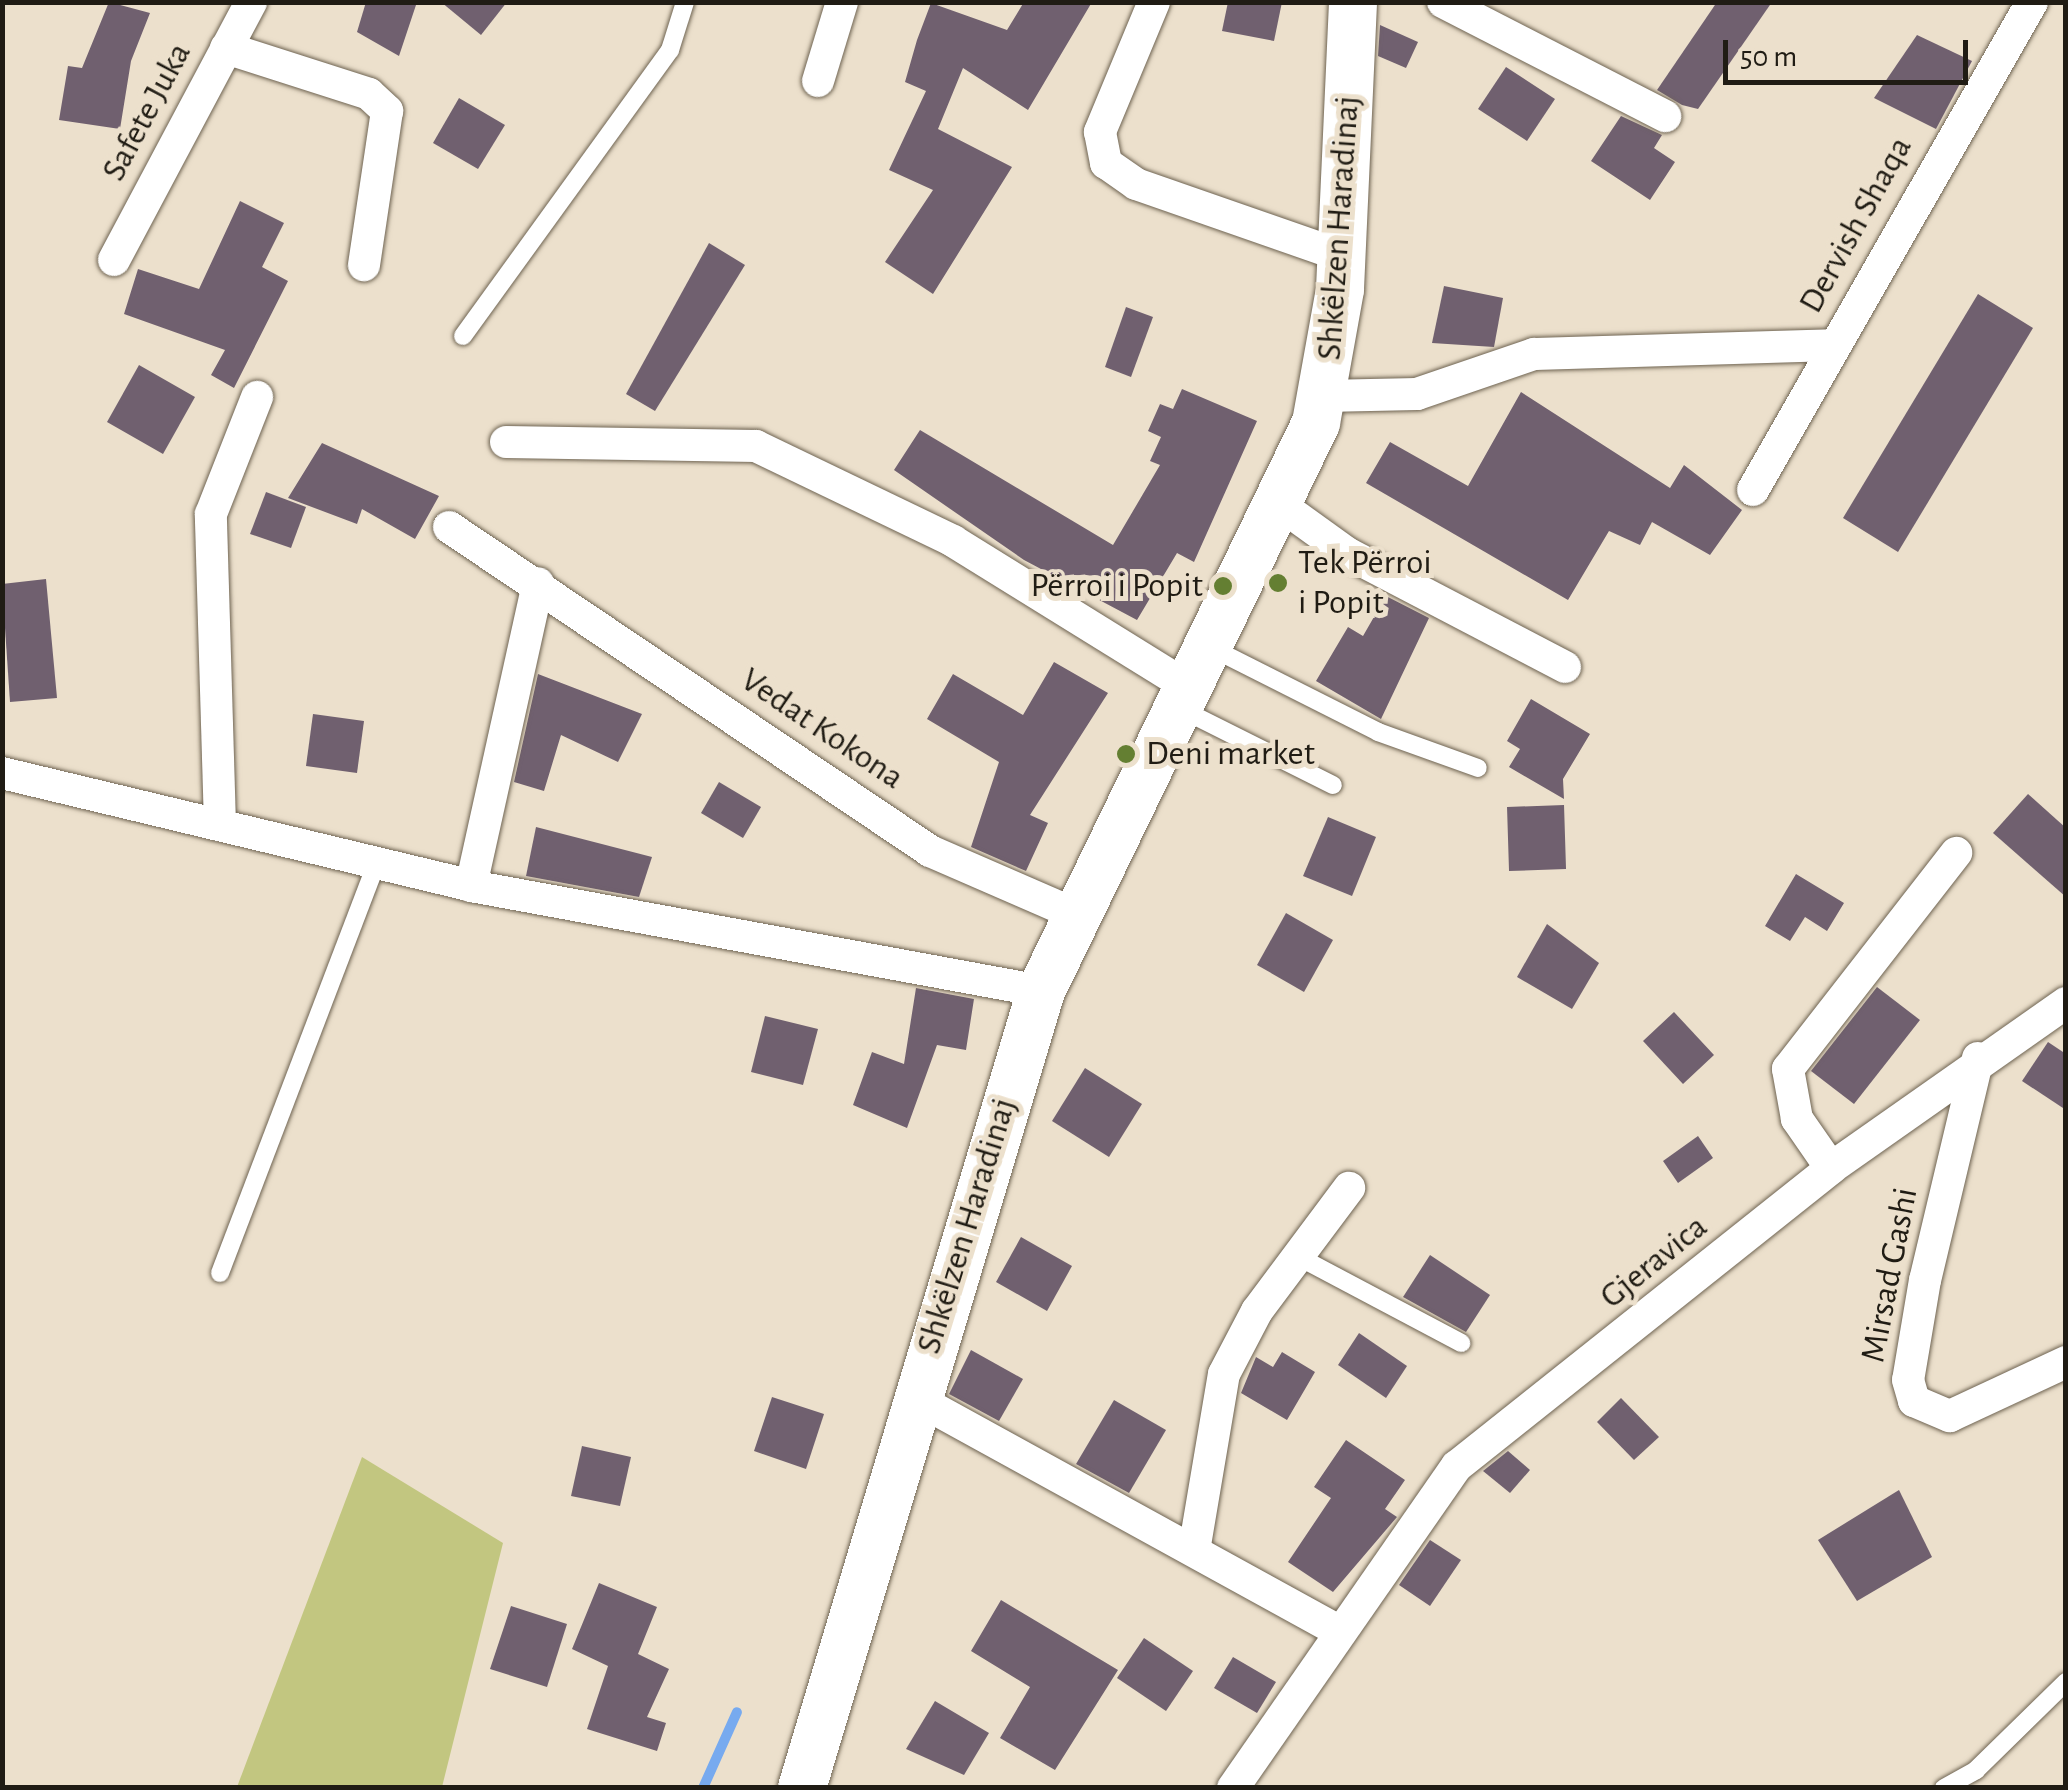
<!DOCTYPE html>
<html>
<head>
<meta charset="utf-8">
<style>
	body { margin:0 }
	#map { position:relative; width:2068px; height:1790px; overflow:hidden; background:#ece0cc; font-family:"Alegreya Sans",sans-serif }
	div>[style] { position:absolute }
	.green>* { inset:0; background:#c2c680 }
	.stream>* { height:10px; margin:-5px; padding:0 5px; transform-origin:5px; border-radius:5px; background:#77aaef }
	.building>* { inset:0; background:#70606f }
	.roads { filter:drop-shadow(0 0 2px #6e6351) drop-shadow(0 0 2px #6e6351) }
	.lane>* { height:18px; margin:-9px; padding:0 9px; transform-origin:9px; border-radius:9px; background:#fff }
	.street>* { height:32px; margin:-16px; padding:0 16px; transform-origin:16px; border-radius:16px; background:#fff }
	.secondary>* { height:48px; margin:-24px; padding:0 24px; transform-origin:24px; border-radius:24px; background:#fff }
	.dots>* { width:28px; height:28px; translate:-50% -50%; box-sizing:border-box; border:5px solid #ece0cc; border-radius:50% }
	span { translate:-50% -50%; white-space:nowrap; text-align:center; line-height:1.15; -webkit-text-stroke:10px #ece0cc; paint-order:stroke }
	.street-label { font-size:35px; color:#201c14 }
	.poi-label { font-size:35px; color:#201c14 }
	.left { translate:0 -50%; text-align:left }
	.right { translate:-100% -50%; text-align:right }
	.frame { position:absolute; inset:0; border:5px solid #201c14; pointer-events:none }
	.scale { position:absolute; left:1723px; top:40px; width:245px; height:45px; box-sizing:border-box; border:5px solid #201c14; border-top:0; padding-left:12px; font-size:30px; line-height:35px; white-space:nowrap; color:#201c14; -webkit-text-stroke:8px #ece0cc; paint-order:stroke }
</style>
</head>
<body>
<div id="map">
	<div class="green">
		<div style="clip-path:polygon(362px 1457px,503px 1543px,442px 1787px,237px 1787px)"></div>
	</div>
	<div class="stream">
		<div style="left:703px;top:1788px;width:83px;rotate:-65.9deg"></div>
	</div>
	<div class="building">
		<div style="clip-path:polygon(109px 2px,150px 13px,131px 61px,120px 129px,59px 120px,68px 66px,82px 68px)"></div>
		<div style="clip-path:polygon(366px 2px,417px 2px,399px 56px,357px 32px)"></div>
		<div style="clip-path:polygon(441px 2px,507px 2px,481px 35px)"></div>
		<div style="clip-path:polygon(1024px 2px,1092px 2px,1028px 110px,963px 68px,938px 129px,1012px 167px,933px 294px,885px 262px,933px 190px,889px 170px,926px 91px,905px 82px,917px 40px,931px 3px,1007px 30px)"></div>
		<div style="clip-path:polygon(1228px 2px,1282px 2px,1274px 41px,1222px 31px)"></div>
		<div style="clip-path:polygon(1717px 2px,1772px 2px,1698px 109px,1682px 105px,1657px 90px)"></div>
		<div style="clip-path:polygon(1380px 25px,1418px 42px,1406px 68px,1378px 56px)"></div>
		<div style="clip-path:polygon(1917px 35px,1972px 61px,1936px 129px,1874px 98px)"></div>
		<div style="clip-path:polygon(1506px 67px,1555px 99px,1527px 141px,1478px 109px)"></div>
		<div style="clip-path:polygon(459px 98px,505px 125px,478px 169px,433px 143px)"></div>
		<div style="clip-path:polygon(1621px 116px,1662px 135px,1654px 148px,1675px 162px,1650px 200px,1591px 161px)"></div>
		<div style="clip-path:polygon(240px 201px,284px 223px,262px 267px,288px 281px,234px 388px,211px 375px,225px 350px,124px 314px,138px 269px,199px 289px)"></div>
		<div style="clip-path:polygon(709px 243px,745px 265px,655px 411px,626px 394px)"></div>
		<div style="clip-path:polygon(1444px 286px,1503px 298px,1494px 347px,1432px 343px)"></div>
		<div style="clip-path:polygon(1978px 294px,2033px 328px,1898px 552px,1843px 518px)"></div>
		<div style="clip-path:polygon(1126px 307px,1153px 317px,1131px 377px,1105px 367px)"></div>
		<div style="clip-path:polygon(139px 365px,195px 397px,163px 454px,107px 422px)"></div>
		<div style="clip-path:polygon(1182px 389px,1257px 421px,1194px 562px,1177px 553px,1137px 620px,1024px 560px,894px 470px,920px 430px,1113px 545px,1160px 465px,1150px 461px,1161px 437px,1148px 431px,1160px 404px,1173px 409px)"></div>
		<div style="clip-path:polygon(1521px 392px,1670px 488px,1684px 465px,1742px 510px,1710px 555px,1652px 522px,1640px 545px,1609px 531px,1568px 600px,1366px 483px,1390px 442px,1468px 486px)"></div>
		<div style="clip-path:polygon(322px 443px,439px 496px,415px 539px,362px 509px,357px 524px,288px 498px)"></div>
		<div style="clip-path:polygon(266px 492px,306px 507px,291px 548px,250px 534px)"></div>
		<div style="clip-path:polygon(46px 579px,57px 698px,10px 702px,2px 584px)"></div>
		<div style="clip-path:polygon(1386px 596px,1429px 618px,1381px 719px,1316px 681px,1348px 627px,1363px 636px)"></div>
		<div style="clip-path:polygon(1054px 662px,1108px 693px,1030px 815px,1048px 823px,1026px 871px,971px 847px,999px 762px,927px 719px,953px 674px,1023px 715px)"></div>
		<div style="clip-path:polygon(538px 674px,642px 714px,618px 762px,561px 735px,544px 791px,514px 782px)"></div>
		<div style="clip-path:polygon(1531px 699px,1590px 734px,1563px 779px,1564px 799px,1509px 767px,1520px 749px,1507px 741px)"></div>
		<div style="clip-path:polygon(313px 714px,364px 721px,357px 773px,306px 766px)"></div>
		<div style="clip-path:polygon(719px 782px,761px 807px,743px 838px,701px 813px)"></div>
		<div style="clip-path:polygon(2028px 794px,2066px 828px,2066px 897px,1993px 833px)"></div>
		<div style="clip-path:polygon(1564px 805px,1566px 869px,1509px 871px,1507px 807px)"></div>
		<div style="clip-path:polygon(1328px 817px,1376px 837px,1352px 896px,1303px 876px)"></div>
		<div style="clip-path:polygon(536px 827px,652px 857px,639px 897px,526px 876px)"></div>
		<div style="clip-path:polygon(1796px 874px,1844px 903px,1827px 931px,1805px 917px,1790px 941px,1765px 926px)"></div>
		<div style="clip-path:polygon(1286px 913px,1333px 940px,1304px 992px,1257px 965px)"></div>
		<div style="clip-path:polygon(1547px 924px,1599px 963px,1572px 1009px,1517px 977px)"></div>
		<div style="clip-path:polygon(1877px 987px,1920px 1020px,1854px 1104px,1811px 1071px)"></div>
		<div style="clip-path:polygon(916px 988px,974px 999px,966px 1050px,937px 1045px,907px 1128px,853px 1105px,872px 1052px,904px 1064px)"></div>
		<div style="clip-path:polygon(1674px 1012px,1714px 1055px,1683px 1084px,1643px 1041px)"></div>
		<div style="clip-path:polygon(765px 1016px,818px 1029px,803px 1085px,751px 1072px)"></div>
		<div style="clip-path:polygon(2048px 1042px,2066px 1054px,2066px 1110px,2022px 1081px)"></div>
		<div style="clip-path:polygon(1085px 1068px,1142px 1104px,1109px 1157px,1052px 1121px)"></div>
		<div style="clip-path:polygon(1698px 1136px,1713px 1158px,1678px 1183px,1663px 1161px)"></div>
		<div style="clip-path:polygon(1021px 1237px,1072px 1266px,1047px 1311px,996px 1282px)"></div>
		<div style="clip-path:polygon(1430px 1255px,1490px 1295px,1466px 1332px,1403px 1297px)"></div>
		<div style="clip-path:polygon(1359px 1333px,1407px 1366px,1386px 1398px,1338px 1365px)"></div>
		<div style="clip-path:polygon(971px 1350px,1023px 1379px,999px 1421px,949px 1394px)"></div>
		<div style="clip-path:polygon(1282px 1352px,1315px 1372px,1287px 1420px,1241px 1393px,1256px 1357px,1273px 1367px)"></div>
		<div style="clip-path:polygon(772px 1397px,824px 1414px,806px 1469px,754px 1451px)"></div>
		<div style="clip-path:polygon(1621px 1398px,1659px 1437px,1634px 1460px,1597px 1422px)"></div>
		<div style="clip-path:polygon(1114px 1400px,1166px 1430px,1129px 1493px,1076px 1464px)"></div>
		<div style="clip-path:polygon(1346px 1440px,1405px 1480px,1385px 1509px,1397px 1517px,1333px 1592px,1288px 1562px,1331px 1498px,1314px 1487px)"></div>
		<div style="clip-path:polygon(582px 1446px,631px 1457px,620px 1506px,571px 1496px)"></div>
		<div style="clip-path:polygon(1508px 1451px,1530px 1470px,1510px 1493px,1483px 1471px)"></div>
		<div style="clip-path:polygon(1899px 1490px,1932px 1557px,1857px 1601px,1818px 1540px)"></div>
		<div style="clip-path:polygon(1430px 1540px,1461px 1560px,1430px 1606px,1399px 1585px)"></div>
		<div style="clip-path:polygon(599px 1583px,657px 1607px,638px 1654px,669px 1669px,647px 1717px,666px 1723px,657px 1751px,587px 1729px,608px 1666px,572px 1649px)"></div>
		<div style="clip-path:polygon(1001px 1600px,1118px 1670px,1055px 1770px,1000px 1738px,1030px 1687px,971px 1651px)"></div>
		<div style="clip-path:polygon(511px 1606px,567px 1624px,547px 1687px,490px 1669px)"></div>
		<div style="clip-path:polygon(1144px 1638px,1193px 1671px,1166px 1711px,1117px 1678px)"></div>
		<div style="clip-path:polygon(1233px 1657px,1276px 1682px,1257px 1713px,1214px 1688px)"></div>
		<div style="clip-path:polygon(935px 1701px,989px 1733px,964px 1775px,906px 1749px)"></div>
	</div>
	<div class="roads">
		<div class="lane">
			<div style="left:463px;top:336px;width:353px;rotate:-54.1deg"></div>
			<div style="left:670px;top:50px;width:50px;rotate:-72.6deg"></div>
			<div style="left:1210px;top:647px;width:188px;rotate:26.8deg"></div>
			<div style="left:1378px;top:732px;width:106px;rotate:19.8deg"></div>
			<div style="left:1179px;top:708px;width:172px;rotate:26.6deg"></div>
			<div style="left:1297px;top:1256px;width:186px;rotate:27.9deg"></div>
			<div style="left:220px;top:1273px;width:437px;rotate:-69.1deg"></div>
			<div style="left:1944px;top:1788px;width:37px;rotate:-29deg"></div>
			<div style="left:1976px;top:1770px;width:126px;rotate:-44.4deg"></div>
		</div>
		<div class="street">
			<div style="left:1154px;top:2px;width:141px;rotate:112.6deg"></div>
			<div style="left:1100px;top:132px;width:32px;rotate:79deg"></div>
			<div style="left:1106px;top:163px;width:37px;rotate:35deg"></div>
			<div style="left:1136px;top:184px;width:216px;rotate:19.2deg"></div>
			<div style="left:1443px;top:2px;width:250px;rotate:27.2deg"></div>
			<div style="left:226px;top:48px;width:150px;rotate:17.8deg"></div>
			<div style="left:369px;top:94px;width:25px;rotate:43deg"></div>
			<div style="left:387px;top:111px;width:156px;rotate:98.5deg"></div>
			<div style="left:818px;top:81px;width:83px;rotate:-73.1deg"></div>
			<div style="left:114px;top:260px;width:292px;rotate:-62deg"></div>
			<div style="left:1324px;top:396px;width:93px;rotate:-1.2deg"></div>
			<div style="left:1417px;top:394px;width:124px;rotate:-18.9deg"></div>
			<div style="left:1534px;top:354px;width:300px;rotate:-1.7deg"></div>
			<div style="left:506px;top:442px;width:250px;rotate:0.9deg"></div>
			<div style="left:756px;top:446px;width:219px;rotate:25.7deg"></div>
			<div style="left:953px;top:541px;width:272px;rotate:31.8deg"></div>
			<div style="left:1753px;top:490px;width:562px;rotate:-60.24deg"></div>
			<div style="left:1279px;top:504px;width:84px;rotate:35.8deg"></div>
			<div style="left:1347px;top:553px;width:246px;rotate:27.6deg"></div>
			<div style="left:449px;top:527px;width:580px;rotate:33.96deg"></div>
			<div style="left:930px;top:851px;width:158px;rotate:23.5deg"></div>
			<div style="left:2px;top:773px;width:482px;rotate:13.5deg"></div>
			<div style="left:471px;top:886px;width:580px;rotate:10.44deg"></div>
			<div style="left:220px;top:825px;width:311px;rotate:-91.7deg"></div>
			<div style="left:211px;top:514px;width:126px;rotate:-68.5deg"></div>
			<div style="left:471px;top:886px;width:310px;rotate:-77.5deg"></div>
			<div style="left:1978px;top:1058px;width:228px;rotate:103.4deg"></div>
			<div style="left:1925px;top:1280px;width:101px;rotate:99.6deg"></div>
			<div style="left:1908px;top:1380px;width:22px;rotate:74deg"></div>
			<div style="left:1914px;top:1401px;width:39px;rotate:23deg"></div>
			<div style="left:1950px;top:1416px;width:128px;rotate:-25deg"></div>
			<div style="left:1831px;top:1168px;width:60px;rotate:-124.8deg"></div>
			<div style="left:1797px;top:1119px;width:51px;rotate:-100.2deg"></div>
			<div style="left:1788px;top:1069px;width:274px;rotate:-52.1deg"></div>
			<div style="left:915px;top:1398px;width:484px;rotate:28.8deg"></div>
			<div style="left:1195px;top:1545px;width:173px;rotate:-80.4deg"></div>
			<div style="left:1224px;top:1374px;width:71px;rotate:-62.4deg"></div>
			<div style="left:1257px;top:1311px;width:154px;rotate:-53.2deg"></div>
			<div style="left:1233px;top:1788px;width:392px;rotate:-55.2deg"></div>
			<div style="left:1457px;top:1466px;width:478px;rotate:-38.5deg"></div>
			<div style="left:1831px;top:1168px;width:287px;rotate:-35.1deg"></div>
		</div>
		<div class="secondary">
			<div style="left:802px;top:1788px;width:832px;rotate:-73.31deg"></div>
			<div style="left:1041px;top:991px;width:631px;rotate:-64.17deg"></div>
			<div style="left:1316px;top:423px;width:136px;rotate:-79.8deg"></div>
			<div style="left:1340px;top:289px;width:287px;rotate:-87.4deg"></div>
		</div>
	</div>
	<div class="dots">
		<div style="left:1278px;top:583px;background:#647f32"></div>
		<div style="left:1223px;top:586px;background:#647f32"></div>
		<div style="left:1126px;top:754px;background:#647f32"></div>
	</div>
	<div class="street-label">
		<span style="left:147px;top:112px;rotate:-62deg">Safete Juka</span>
		<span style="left:1856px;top:225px;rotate:-61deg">Dervish Shaqa</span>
		<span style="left:1339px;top:228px;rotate:-86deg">Shkëlzen Haradinaj</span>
		<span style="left:822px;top:729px;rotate:34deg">Vedat Kokona</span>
		<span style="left:967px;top:1226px;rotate:-73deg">Shkëlzen Haradinaj</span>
		<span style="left:1654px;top:1262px;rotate:-39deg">Gjeravica</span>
		<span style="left:1890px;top:1275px;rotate:-79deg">Mirsad Gashi</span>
	</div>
	<div class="poi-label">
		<span class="left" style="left:1298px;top:583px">Tek Përroi<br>i Popit</span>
		<span class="right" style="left:1203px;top:586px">Përroi i Popit</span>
		<span class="left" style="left:1146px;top:754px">Deni market</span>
	</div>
	<div class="frame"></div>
	<div class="scale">50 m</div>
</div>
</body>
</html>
